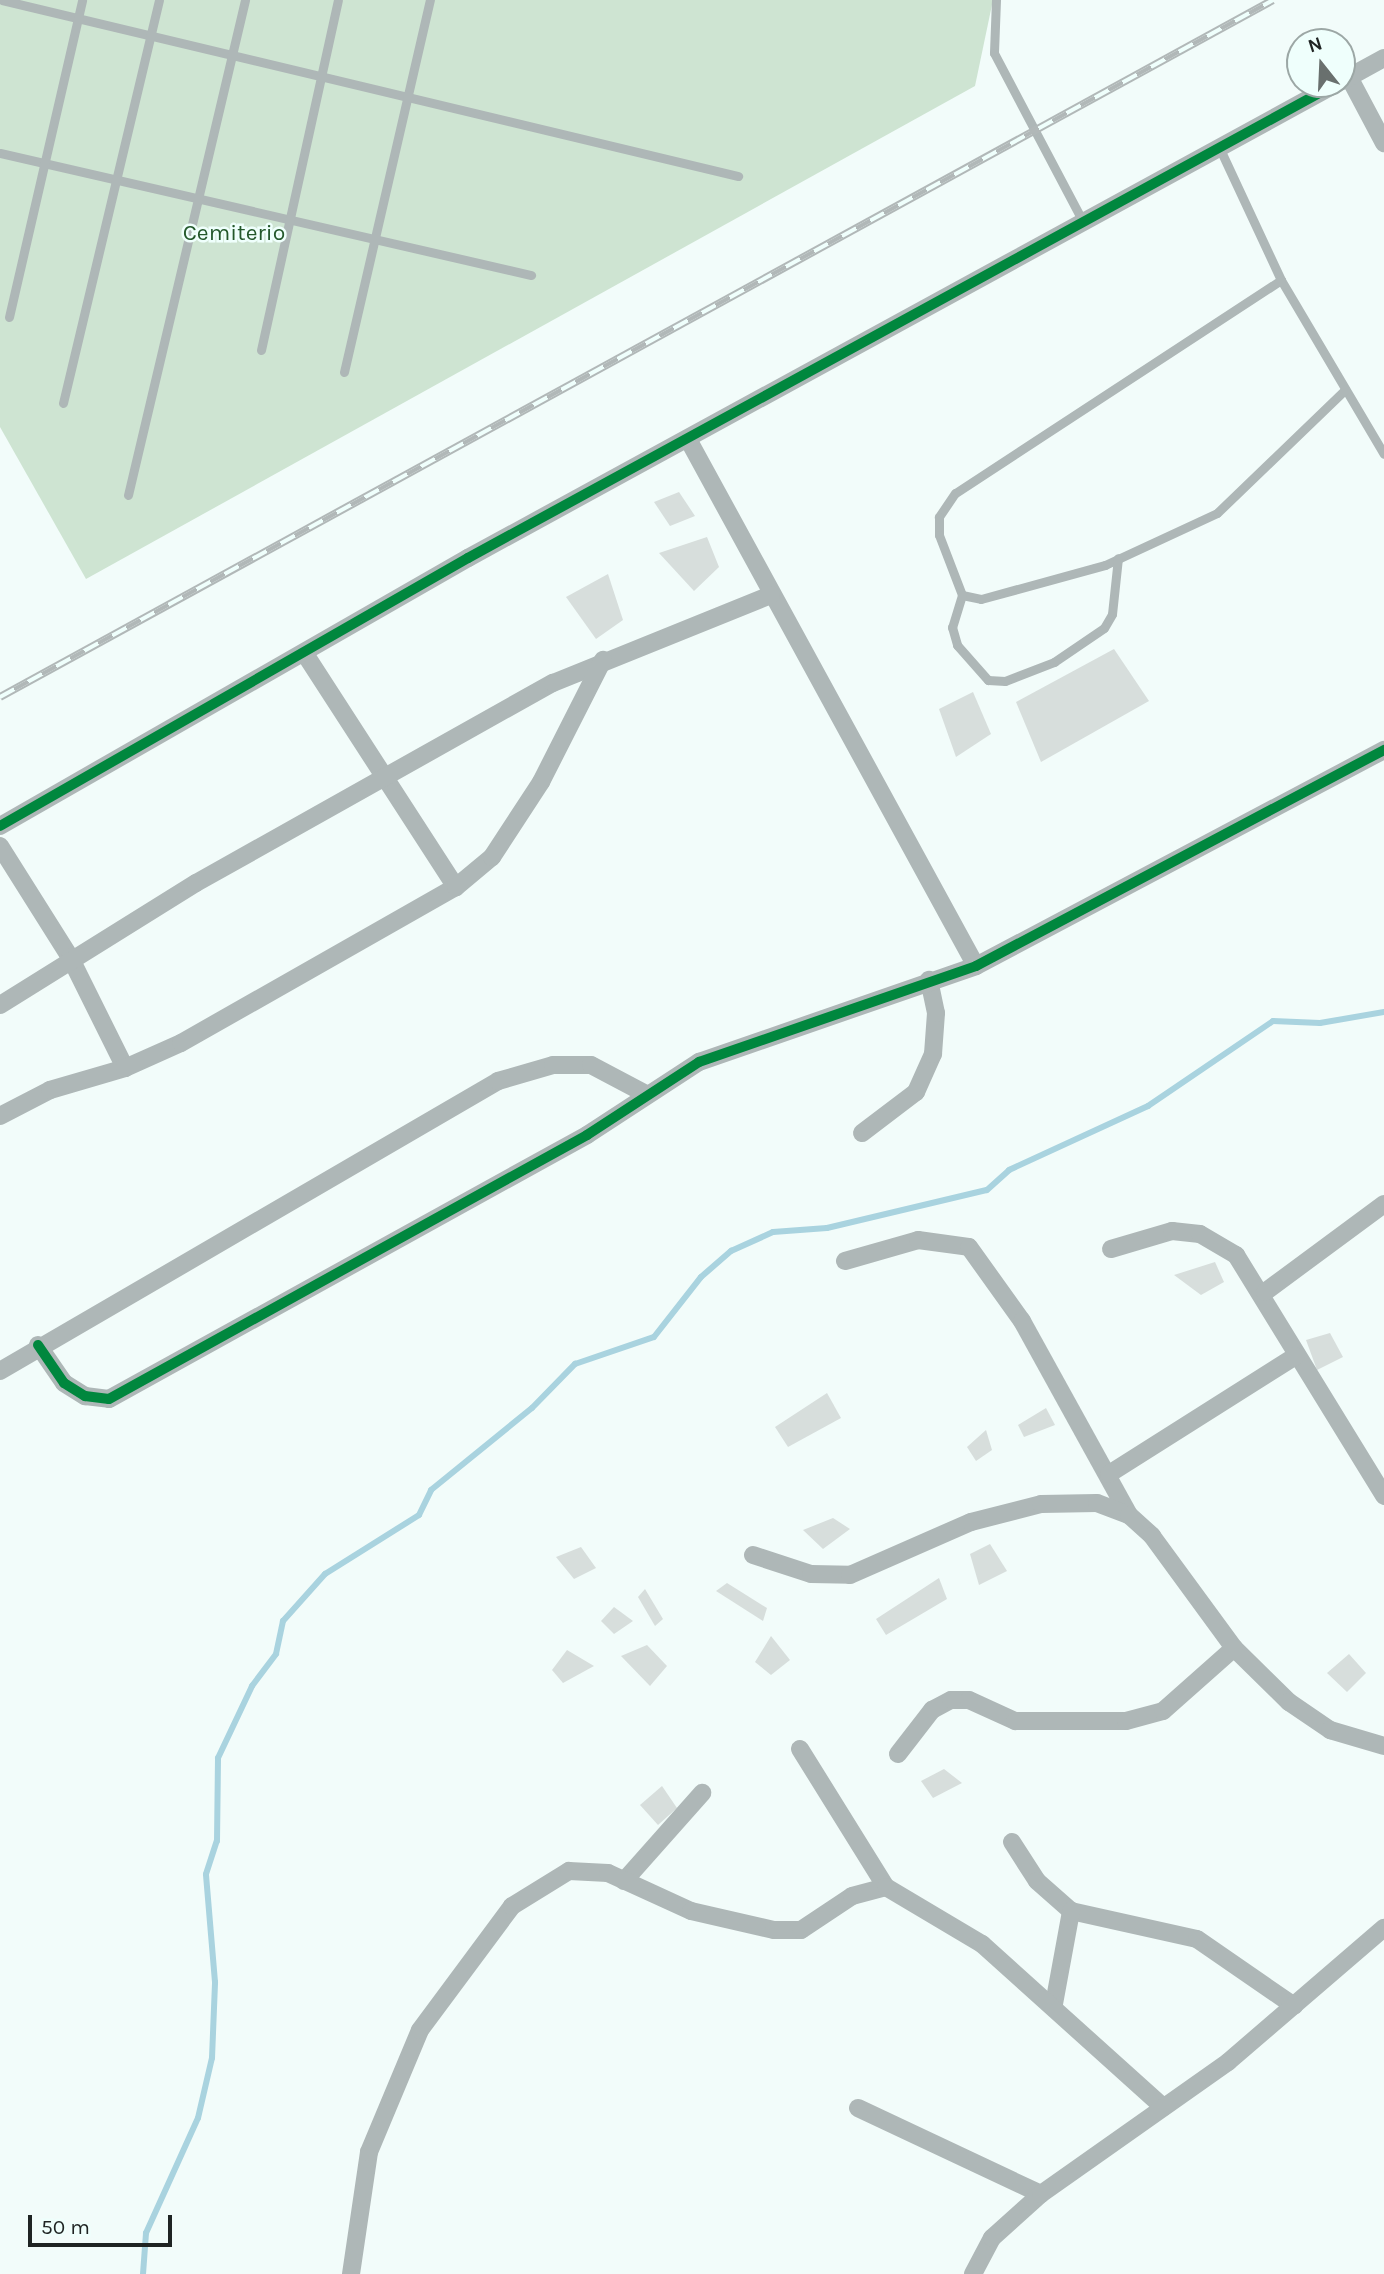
<!DOCTYPE html>
<html>
<head>
<meta charset="utf-8">
<style>
	body { margin:0 }
	#map { position:relative; width:1384px; height:2274px; overflow:hidden; background:#f2fcfa; font-family:Karla,sans-serif }
	div>[style] { position:absolute }
	.green>* { inset:0; background:#cee4d2 }
	.stream>* { height:6px; margin:-3px; padding:0 3px; transform-origin:3px; border-radius:3px; background:#a9d3df }
	.building>* { inset:0; background:#d7dedc }
	.service>* { height:9px; margin:-4.5px; padding:0 4.5px; transform-origin:4.5px; border-radius:4.5px; background:#aeb7b7 }
	.minor>* { height:18px; margin:-9px; padding:0 9px; transform-origin:9px; border-radius:9px; background:#aeb7b7 }
	.rail>* { height:8px; margin-top:-4px; transform-origin:0; background:repeating-linear-gradient(90deg,#effffc 0 16px,#b1b8b8 0 32px); box-sizing:border-box; border-block:2px solid #b1b8b8 }
	.cycleway>* { height:10px; margin:-5px; padding:0 5px; transform-origin:5px; border-radius:5px; background:#00873e }
	span { translate:-50% -50%; white-space:nowrap; text-align:center; line-height:1.15; -webkit-text-stroke:5px #effffc; paint-order:stroke }
	.park-label { font-size:23px; color:#23582b }
	.north { position:absolute; left:1286px; top:28px; width:70px; height:70px; box-sizing:border-box; background:#effffc; border:2px solid #9ca7a5; border-radius:50%; rotate:342deg; font-size:19px; font-weight:700; line-height:28px; text-align:center; color:#1f2423 }
	.north::after { content:''; display:block; margin:auto; width:24px; height:32px; background:#69706e; clip-path:polygon(50% 0,100% 100%,50% 72%,0 100%) }
	.scale { position:absolute; left:28px; top:2215px; width:144px; height:32px; box-sizing:border-box; border:4px solid #1f2423; border-top:0; padding-left:9px; font-size:21px; line-height:24px; white-space:nowrap; color:#1f2423; -webkit-text-stroke:5px #effffc; paint-order:stroke }
</style>
</head>
<body>
<div id="map">
	<div class="green">
		<div style="clip-path:polygon(0 0,993px 0,975px 86px,86px 579px,0 427px)"></div>
	</div>
	<div class="stream">
		<div style="left:143px;top:2274px;width:41px;rotate:-85.8deg"></div>
		<div style="left:146px;top:2233px;width:126px;rotate:-65.7deg"></div>
		<div style="left:198px;top:2118px;width:62px;rotate:-76.9deg"></div>
		<div style="left:212px;top:2058px;width:76px;rotate:-87.7deg"></div>
		<div style="left:215px;top:1982px;width:108px;rotate:-94.8deg"></div>
		<div style="left:206px;top:1874px;width:35px;rotate:-72deg"></div>
		<div style="left:217px;top:1841px;width:83px;rotate:-89.3deg"></div>
		<div style="left:218px;top:1758px;width:80px;rotate:-64.7deg"></div>
		<div style="left:252px;top:1686px;width:40px;rotate:-53deg"></div>
		<div style="left:276px;top:1654px;width:34px;rotate:-78deg"></div>
		<div style="left:283px;top:1621px;width:63px;rotate:-48.2deg"></div>
		<div style="left:325px;top:1574px;width:111px;rotate:-32.1deg"></div>
		<div style="left:419px;top:1515px;width:28px;rotate:-64deg"></div>
		<div style="left:431px;top:1490px;width:130px;rotate:-39.1deg"></div>
		<div style="left:532px;top:1408px;width:62px;rotate:-45.7deg"></div>
		<div style="left:575px;top:1364px;width:83px;rotate:-18.9deg"></div>
		<div style="left:654px;top:1337px;width:76px;rotate:-51.9deg"></div>
		<div style="left:701px;top:1277px;width:40px;rotate:-41deg"></div>
		<div style="left:731px;top:1251px;width:46px;rotate:-24.3deg"></div>
		<div style="left:773px;top:1232px;width:54px;rotate:-4.2deg"></div>
		<div style="left:827px;top:1228px;width:164px;rotate:-13.4deg"></div>
		<div style="left:987px;top:1190px;width:30px;rotate:-42deg"></div>
		<div style="left:1009px;top:1170px;width:153px;rotate:-24.7deg"></div>
		<div style="left:1148px;top:1106px;width:151px;rotate:-34.2deg"></div>
		<div style="left:1273px;top:1021px;width:47px;rotate:2.4deg"></div>
		<div style="left:1320px;top:1023px;width:65px;rotate:-9.8deg"></div>
	</div>
	<div class="building">
		<div style="clip-path:polygon(679px 492px,695px 516px,670px 526px,654px 502px)"></div>
		<div style="clip-path:polygon(707px 537px,719px 567px,694px 591px,659px 553px)"></div>
		<div style="clip-path:polygon(608px 574px,623px 620px,596px 639px,566px 597px)"></div>
		<div style="clip-path:polygon(1114px 649px,1149px 701px,1041px 762px,1016px 702px)"></div>
		<div style="clip-path:polygon(973px 692px,991px 734px,956px 757px,939px 709px)"></div>
		<div style="clip-path:polygon(1215px 1262px,1224px 1282px,1201px 1295px,1174px 1275px)"></div>
		<div style="clip-path:polygon(1330px 1333px,1343px 1357px,1317px 1370px,1306px 1340px)"></div>
		<div style="clip-path:polygon(827px 1393px,841px 1418px,788px 1447px,775px 1427px)"></div>
		<div style="clip-path:polygon(1046px 1408px,1055px 1425px,1024px 1437px,1018px 1425px)"></div>
		<div style="clip-path:polygon(986px 1430px,992px 1450px,976px 1461px,967px 1447px)"></div>
		<div style="clip-path:polygon(833px 1518px,850px 1529px,823px 1549px,803px 1530px)"></div>
		<div style="clip-path:polygon(990px 1544px,1007px 1571px,979px 1585px,970px 1554px)"></div>
		<div style="clip-path:polygon(581px 1547px,596px 1568px,574px 1579px,556px 1557px)"></div>
		<div style="clip-path:polygon(939px 1578px,947px 1599px,886px 1635px,876px 1619px)"></div>
		<div style="clip-path:polygon(727px 1583px,767px 1608px,763px 1621px,716px 1591px)"></div>
		<div style="clip-path:polygon(645px 1589px,663px 1619px,655px 1626px,638px 1597px)"></div>
		<div style="clip-path:polygon(614px 1607px,633px 1621px,614px 1634px,601px 1621px)"></div>
		<div style="clip-path:polygon(771px 1636px,790px 1660px,771px 1675px,755px 1662px)"></div>
		<div style="clip-path:polygon(647px 1645px,667px 1666px,650px 1686px,621px 1656px)"></div>
		<div style="clip-path:polygon(567px 1650px,594px 1666px,563px 1683px,552px 1670px)"></div>
		<div style="clip-path:polygon(1349px 1654px,1366px 1673px,1347px 1692px,1327px 1673px)"></div>
		<div style="clip-path:polygon(944px 1769px,962px 1783px,933px 1798px,921px 1781px)"></div>
		<div style="clip-path:polygon(662px 1786px,677px 1808px,658px 1825px,640px 1805px)"></div>
	</div>
	<div class="service">
		<div style="left:2px;top:0;width:757px;rotate:13.45deg"></div>
		<div style="left:996px;top:0;width:53px;rotate:92.2deg"></div>
		<div style="left:994px;top:53px;width:189px;rotate:62.2deg"></div>
		<div style="left:1219px;top:147px;width:147px;rotate:65deg"></div>
		<div style="left:1281px;top:280px;width:202px;rotate:59.4deg"></div>
		<div style="left:0;top:153px;width:545px;rotate:12.94deg"></div>
		<div style="left:1281px;top:280px;width:389px;rotate:146.8deg"></div>
		<div style="left:955px;top:493px;width:29px;rotate:124deg"></div>
		<div style="left:939px;top:517px;width:18px;rotate:90deg"></div>
		<div style="left:939px;top:535px;width:64px;rotate:69deg"></div>
		<div style="left:962px;top:595px;width:19px;rotate:12deg"></div>
		<div style="left:981px;top:599px;width:129px;rotate:-15.3deg"></div>
		<div style="left:1105px;top:565px;width:123px;rotate:-24.9deg"></div>
		<div style="left:1217px;top:513px;width:178px;rotate:-43.9deg"></div>
		<div style="left:9px;top:317px;width:325px;rotate:-77deg"></div>
		<div style="left:261px;top:350px;width:358px;rotate:-77.6deg"></div>
		<div style="left:344px;top:372px;width:382px;rotate:-77deg"></div>
		<div style="left:63px;top:403px;width:414px;rotate:-76.6deg"></div>
		<div style="left:128px;top:495px;width:509px;rotate:-76.7deg"></div>
		<div style="left:962px;top:595px;width:34px;rotate:107deg"></div>
		<div style="left:952px;top:627px;width:19px;rotate:74deg"></div>
		<div style="left:957px;top:645px;width:47px;rotate:48.5deg"></div>
		<div style="left:988px;top:680px;width:17px;rotate:3deg"></div>
		<div style="left:1005px;top:681px;width:53px;rotate:-21.2deg"></div>
		<div style="left:1054px;top:662px;width:60px;rotate:-34.2deg"></div>
		<div style="left:1104px;top:628px;width:16px;rotate:-60deg"></div>
		<div style="left:1112px;top:614px;width:56px;rotate:-83.9deg"></div>
	</div>
	<div class="minor">
		<div style="left:1349px;top:77px;width:75px;rotate:62.1deg"></div>
		<div style="left:1342px;top:81px;width:48px;rotate:-28.7deg"></div>
		<div style="left:689px;top:441px;width:598px;rotate:61.34deg"></div>
		<div style="left:305px;top:654px;width:278px;rotate:57.1deg"></div>
		<div style="left:0;top:826px;width:539px;rotate:-29.8deg"></div>
		<div style="left:468px;top:558px;width:989px;rotate:-28.64deg"></div>
		<div style="left:0;top:846px;width:131px;rotate:57.8deg"></div>
		<div style="left:70px;top:957px;width:124px;rotate:63.6deg"></div>
		<div style="left:0;top:1005px;width:231px;rotate:-31.9deg"></div>
		<div style="left:196px;top:883px;width:409px;rotate:-29.3deg"></div>
		<div style="left:553px;top:683px;width:235px;rotate:-22deg"></div>
		<div style="left:0;top:1116px;width:56px;rotate:-27.5deg"></div>
		<div style="left:50px;top:1090px;width:78px;rotate:-16.3deg"></div>
		<div style="left:125px;top:1068px;width:61px;rotate:-24.1deg"></div>
		<div style="left:181px;top:1043px;width:316px;rotate:-29.6deg"></div>
		<div style="left:456px;top:887px;width:47px;rotate:-39.8deg"></div>
		<div style="left:492px;top:857px;width:90px;rotate:-56.8deg"></div>
		<div style="left:541px;top:782px;width:137px;rotate:-63.1deg"></div>
		<div style="left:862px;top:1133px;width:68px;rotate:-37.2deg"></div>
		<div style="left:916px;top:1092px;width:42px;rotate:-65.9deg"></div>
		<div style="left:933px;top:1054px;width:41px;rotate:-85.8deg"></div>
		<div style="left:936px;top:1013px;width:34px;rotate:-102deg"></div>
		<div style="left:1111px;top:1249px;width:64px;rotate:-16.4deg"></div>
		<div style="left:1172px;top:1231px;width:28px;rotate:6deg"></div>
		<div style="left:1200px;top:1234px;width:42px;rotate:30.3deg"></div>
		<div style="left:1236px;top:1255px;width:283px;rotate:58.4deg"></div>
		<div style="left:845px;top:1261px;width:76px;rotate:-16deg"></div>
		<div style="left:918px;top:1240px;width:51px;rotate:7.8deg"></div>
		<div style="left:969px;top:1247px;width:91px;rotate:54.4deg"></div>
		<div style="left:1022px;top:1321px;width:222px;rotate:61.1deg"></div>
		<div style="left:1265px;top:1292px;width:148px;rotate:-36.5deg"></div>
		<div style="left:38px;top:1345px;width:46px;rotate:55.6deg"></div>
		<div style="left:64px;top:1383px;width:25px;rotate:32deg"></div>
		<div style="left:85px;top:1396px;width:24px;rotate:7deg"></div>
		<div style="left:109px;top:1399px;width:546px;rotate:-28.91deg"></div>
		<div style="left:587px;top:1135px;width:134px;rotate:-33.1deg"></div>
		<div style="left:699px;top:1062px;width:293px;rotate:-19.1deg"></div>
		<div style="left:976px;top:966px;width:462px;rotate:-27.9deg"></div>
		<div style="left:0;top:1371px;width:576px;rotate:-30.21deg"></div>
		<div style="left:498px;top:1081px;width:57px;rotate:-16.2deg"></div>
		<div style="left:553px;top:1065px;width:38px"></div>
		<div style="left:591px;top:1065px;width:62px;rotate:27.8deg"></div>
		<div style="left:1109px;top:1474px;width:221px;rotate:-32.3deg"></div>
		<div style="left:753px;top:1555px;width:61px;rotate:18.1deg"></div>
		<div style="left:811px;top:1574px;width:39px;rotate:1deg"></div>
		<div style="left:850px;top:1575px;width:132px;rotate:-23.7deg"></div>
		<div style="left:971px;top:1522px;width:72px;rotate:-14.4deg"></div>
		<div style="left:1041px;top:1504px;width:56px;rotate:-1deg"></div>
		<div style="left:1097px;top:1503px;width:34px;rotate:21deg"></div>
		<div style="left:1129px;top:1515px;width:31px;rotate:42deg"></div>
		<div style="left:1152px;top:1536px;width:139px;rotate:53.8deg"></div>
		<div style="left:1234px;top:1648px;width:77px;rotate:44.5deg"></div>
		<div style="left:1289px;top:1702px;width:50px;rotate:34.3deg"></div>
		<div style="left:1330px;top:1730px;width:56px;rotate:16.5deg"></div>
		<div style="left:800px;top:1749px;width:163px;rotate:58.1deg"></div>
		<div style="left:898px;top:1754px;width:56px;rotate:-52.3deg"></div>
		<div style="left:932px;top:1710px;width:21px;rotate:-28deg"></div>
		<div style="left:951px;top:1700px;width:18px"></div>
		<div style="left:969px;top:1700px;width:51px;rotate:24.5deg"></div>
		<div style="left:1015px;top:1721px;width:111px"></div>
		<div style="left:1126px;top:1721px;width:38px;rotate:-15deg"></div>
		<div style="left:1163px;top:1711px;width:95px;rotate:-41.6deg"></div>
		<div style="left:1012px;top:1842px;width:46px;rotate:57.3deg"></div>
		<div style="left:1037px;top:1881px;width:45px;rotate:41.4deg"></div>
		<div style="left:1071px;top:1911px;width:129px;rotate:12.5deg"></div>
		<div style="left:1197px;top:1939px;width:118px;rotate:34.6deg"></div>
		<div style="left:624px;top:1881px;width:118px;rotate:-48.4deg"></div>
		<div style="left:1054px;top:2004px;width:95px;rotate:-79.6deg"></div>
		<div style="left:858px;top:2108px;width:202px;rotate:25.2deg"></div>
		<div style="left:351px;top:2274px;width:123px;rotate:-81.6deg"></div>
		<div style="left:369px;top:2152px;width:132px;rotate:-67.3deg"></div>
		<div style="left:420px;top:2030px;width:154px;rotate:-53.4deg"></div>
		<div style="left:512px;top:1906px;width:67px;rotate:-31.6deg"></div>
		<div style="left:569px;top:1871px;width:39px;rotate:3deg"></div>
		<div style="left:608px;top:1873px;width:91px;rotate:24.6deg"></div>
		<div style="left:691px;top:1911px;width:85px;rotate:12.9deg"></div>
		<div style="left:774px;top:1930px;width:27px"></div>
		<div style="left:801px;top:1930px;width:61px;rotate:-33.7deg"></div>
		<div style="left:852px;top:1896px;width:35px;rotate:-15deg"></div>
		<div style="left:886px;top:1887px;width:112px;rotate:30.7deg"></div>
		<div style="left:982px;top:1944px;width:244px;rotate:42deg"></div>
		<div style="left:973px;top:2274px;width:41px;rotate:-62.2deg"></div>
		<div style="left:992px;top:2238px;width:66px;rotate:-41.9deg"></div>
		<div style="left:1041px;top:2194px;width:229px;rotate:-35.2deg"></div>
		<div style="left:1228px;top:2062px;width:206px;rotate:-40.7deg"></div>
	</div>
	<div class="rail">
		<div style="left:0;top:697px;width:1451px;rotate:-28.7deg"></div>
	</div>
	<div class="cycleway">
		<div style="left:0;top:826px;width:539px;rotate:-29.8deg"></div>
		<div style="left:468px;top:558px;width:989px;rotate:-28.64deg"></div>
		<div style="left:38px;top:1345px;width:46px;rotate:55.6deg"></div>
		<div style="left:64px;top:1383px;width:25px;rotate:32deg"></div>
		<div style="left:85px;top:1396px;width:24px;rotate:7deg"></div>
		<div style="left:109px;top:1399px;width:546px;rotate:-28.91deg"></div>
		<div style="left:587px;top:1135px;width:134px;rotate:-33.1deg"></div>
		<div style="left:699px;top:1062px;width:293px;rotate:-19.1deg"></div>
		<div style="left:976px;top:966px;width:462px;rotate:-27.9deg"></div>
	</div>
	<div class="park-label">
		<span style="left:234px;top:233px">Cemiterio</span>
	</div>
	<div class="north">N</div>
	<div class="scale">50 m</div>
</div>
</body>
</html>
